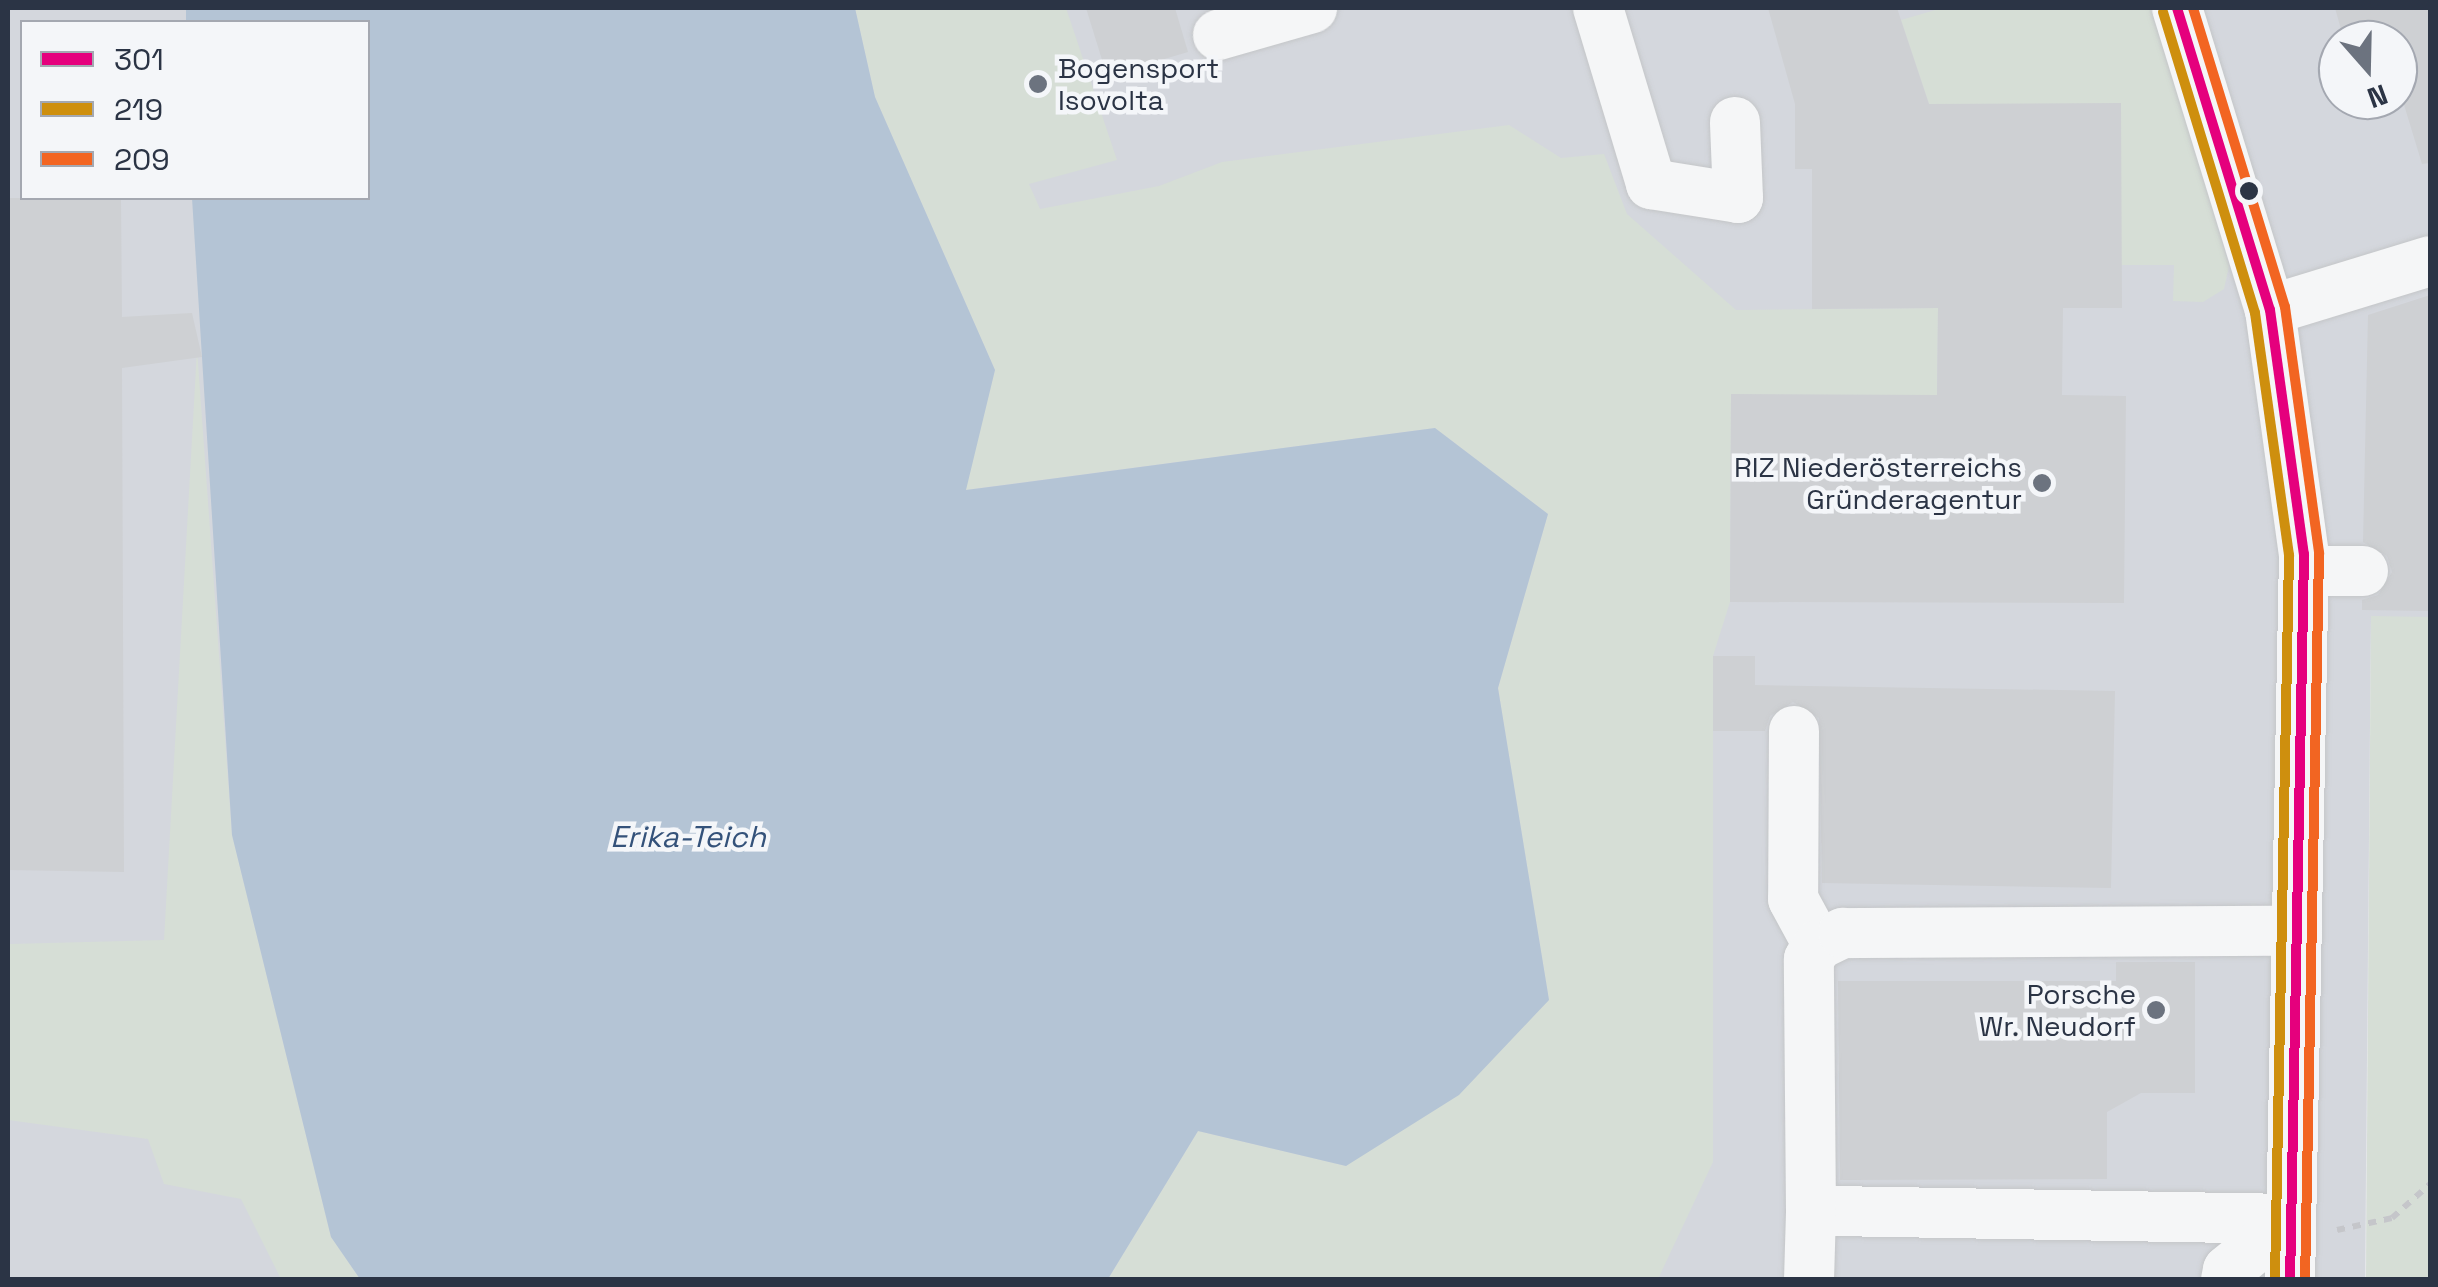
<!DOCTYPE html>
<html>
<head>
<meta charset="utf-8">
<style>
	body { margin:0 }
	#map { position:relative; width:2438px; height:1287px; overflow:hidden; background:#e6e8ea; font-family:"Space Grotesk",sans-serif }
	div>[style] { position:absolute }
	.built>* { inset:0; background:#d4d7dd }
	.green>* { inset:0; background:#d6ded6 }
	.water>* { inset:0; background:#b4c4d5 }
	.building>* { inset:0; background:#ced0d3 }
	.path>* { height:6px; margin-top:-3px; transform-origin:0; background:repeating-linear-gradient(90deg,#c5c6ca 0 8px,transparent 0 16px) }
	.roads { filter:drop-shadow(0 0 2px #c4c6c8) drop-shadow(0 0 2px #c4c6c8) }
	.minor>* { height:50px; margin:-25px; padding:0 25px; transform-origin:25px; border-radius:25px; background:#f5f6f7 }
	.bus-1>* { height:10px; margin:-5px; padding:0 5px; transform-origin:5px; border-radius:5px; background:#e5007d }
	.bus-2>* { height:10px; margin:-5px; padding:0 5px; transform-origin:5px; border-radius:5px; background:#ce8f0e }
	.bus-3>* { height:10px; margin:-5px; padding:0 5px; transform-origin:5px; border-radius:5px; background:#f26522 }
	.dots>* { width:28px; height:28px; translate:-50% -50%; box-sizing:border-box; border:5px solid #f4f6f9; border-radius:50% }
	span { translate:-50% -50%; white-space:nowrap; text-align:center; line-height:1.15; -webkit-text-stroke:9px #f4f6f9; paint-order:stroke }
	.poi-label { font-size:28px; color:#2b3445 }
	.left { translate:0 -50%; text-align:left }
	.right { translate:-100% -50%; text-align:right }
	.water-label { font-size:30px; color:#34527a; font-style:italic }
	.frame { position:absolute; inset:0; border:10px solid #2b3445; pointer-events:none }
	.legend { position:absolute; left:20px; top:20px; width:350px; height:180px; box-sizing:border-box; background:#f4f6f9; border:2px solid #a4a8b1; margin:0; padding:12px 18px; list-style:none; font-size:30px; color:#2b3445 }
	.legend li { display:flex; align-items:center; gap:20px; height:50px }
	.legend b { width:50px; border:2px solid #a4a8b1 }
	.north { position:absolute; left:2318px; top:20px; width:100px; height:100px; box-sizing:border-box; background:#f4f6f9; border:2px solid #a4a8b1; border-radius:50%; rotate:160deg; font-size:28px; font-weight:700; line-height:40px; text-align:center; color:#2b3445 }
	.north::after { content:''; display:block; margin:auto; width:35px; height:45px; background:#6c737f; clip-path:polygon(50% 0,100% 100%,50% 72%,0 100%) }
</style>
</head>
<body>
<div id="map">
	<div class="built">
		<div style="clip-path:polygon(evenodd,8px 8px,2430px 8px,2430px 617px,2371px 617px,2365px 1279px,8px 1279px,8px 8px,22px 22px,368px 22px,368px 198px,22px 198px,22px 22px,8px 8px,2338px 40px,2398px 40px,2398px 100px,2338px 100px,2338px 40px)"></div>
	</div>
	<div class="green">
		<div style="clip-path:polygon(855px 8px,1066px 8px,1117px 160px,1029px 184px,1040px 209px,1159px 186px,1222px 162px,1509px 125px,1561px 158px,1604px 154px,1627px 214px,1736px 310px,1938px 308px,1937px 395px,1731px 395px,1730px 602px,1713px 656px,1713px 1162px,1658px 1279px,1108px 1279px,1198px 1131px,1346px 1166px,1549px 1000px,1498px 688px,1548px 514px,1435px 428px,965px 490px,995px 370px,875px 97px)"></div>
		<div style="clip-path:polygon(1942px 8px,2155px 8px,2229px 266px,2224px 289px,2203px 302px,2173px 301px,2174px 265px,2121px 265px,1929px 104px,1901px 20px)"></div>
		<div style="clip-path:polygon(197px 349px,232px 835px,331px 1237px,360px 1279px,281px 1279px,241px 1199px,164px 1184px,148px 1139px,8px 1120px,10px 944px,164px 940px)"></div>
		<div style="clip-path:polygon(2371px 616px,2430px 617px,2430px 1279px,2366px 1279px)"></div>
	</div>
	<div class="water">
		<div style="clip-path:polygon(186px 8px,855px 8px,875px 97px,995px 370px,966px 490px,1435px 428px,1548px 514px,1498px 688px,1549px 1000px,1459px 1095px,1346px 1166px,1198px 1131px,1108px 1279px,360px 1279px,331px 1237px,232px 835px,192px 198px,368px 198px,368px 22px,186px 22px)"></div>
	</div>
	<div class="building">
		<div style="clip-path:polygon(1086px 8px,1175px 8px,1188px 52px,1107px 76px)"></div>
		<div style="clip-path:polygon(1768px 8px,1897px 8px,1929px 104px,2121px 103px,2122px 308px,2063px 308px,2062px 395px,2126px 396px,2124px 603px,1730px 602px,1731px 394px,1937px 395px,1938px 308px,1812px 309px,1812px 169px,1795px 169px,1795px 104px)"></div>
		<div style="clip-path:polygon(2335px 8px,2430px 8px,2430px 163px,2422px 164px,2398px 85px,2398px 40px,2344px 40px)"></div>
		<div style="clip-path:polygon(8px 198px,121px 198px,122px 317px,192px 313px,202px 357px,122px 368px,124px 872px,8px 870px)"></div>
		<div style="clip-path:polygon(2430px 295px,2430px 611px,2362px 610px,2362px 600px,2378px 595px,2392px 572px,2387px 556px,2363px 542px,2368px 315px)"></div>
		<div style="clip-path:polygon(1713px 656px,1755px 656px,1755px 685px,2115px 691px,2111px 888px,1822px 883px,1819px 718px,1793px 702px,1770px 716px,1765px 731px,1713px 731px)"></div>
		<div style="clip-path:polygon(2116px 962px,2195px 962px,2195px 1093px,2141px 1093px,2107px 1112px,2107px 1179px,1840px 1180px,1838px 981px,2116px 981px)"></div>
	</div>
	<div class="path">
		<div style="left:2337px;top:1230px;width:56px;rotate:-12.3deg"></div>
		<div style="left:2392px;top:1218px;width:51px;rotate:-41.8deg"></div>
	</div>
	<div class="roads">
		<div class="minor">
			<div style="left:1598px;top:8px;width:184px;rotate:73.2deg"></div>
			<div style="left:1651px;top:184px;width:88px;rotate:9.1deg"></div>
			<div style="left:1738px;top:198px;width:76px;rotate:-92.3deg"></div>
			<div style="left:2177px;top:8px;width:316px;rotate:72.9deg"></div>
			<div style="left:2270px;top:310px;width:246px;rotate:82.1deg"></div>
			<div style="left:2304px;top:554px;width:726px;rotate:91.1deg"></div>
			<div style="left:1218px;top:35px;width:98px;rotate:-16deg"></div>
			<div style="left:2270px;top:310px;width:167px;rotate:-17deg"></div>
			<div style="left:2304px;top:571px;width:59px"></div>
			<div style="left:1794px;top:731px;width:168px;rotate:90.3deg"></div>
			<div style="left:1793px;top:899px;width:52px;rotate:61.5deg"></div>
			<div style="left:2291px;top:1219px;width:480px;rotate:-179deg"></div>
			<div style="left:1811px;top:1211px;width:252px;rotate:-90.5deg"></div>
			<div style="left:1809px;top:959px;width:17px;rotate:-57deg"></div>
			<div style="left:1818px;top:945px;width:28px;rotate:-26deg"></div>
			<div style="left:1843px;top:933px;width:454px;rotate:-0.3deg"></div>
			<div style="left:1809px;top:1280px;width:69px;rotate:-88.3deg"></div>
			<div style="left:2226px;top:1280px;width:10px;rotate:-79deg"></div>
			<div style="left:2228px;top:1270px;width:81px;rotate:-39deg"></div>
		</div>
	</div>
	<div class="bus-1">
		<div style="left:2177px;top:8px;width:316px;rotate:72.9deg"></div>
		<div style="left:2270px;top:310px;width:246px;rotate:82.1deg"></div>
		<div style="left:2304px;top:554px;width:726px;rotate:91.1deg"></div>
	</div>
	<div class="bus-2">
		<div style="left:2163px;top:12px;width:315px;rotate:73deg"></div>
		<div style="left:2255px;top:313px;width:244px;rotate:82deg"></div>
		<div style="left:2289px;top:555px;width:725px;rotate:91.11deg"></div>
	</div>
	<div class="bus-3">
		<div style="left:2193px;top:8px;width:313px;rotate:72.9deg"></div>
		<div style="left:2285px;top:307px;width:248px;rotate:82.1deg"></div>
		<div style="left:2319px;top:553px;width:727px;rotate:91.1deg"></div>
	</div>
	<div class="dots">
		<div style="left:1038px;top:84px;background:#6c737f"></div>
		<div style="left:2249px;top:191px;background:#2b3445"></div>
		<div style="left:2042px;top:483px;background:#6c737f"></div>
		<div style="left:2156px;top:1010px;background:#6c737f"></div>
	</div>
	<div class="poi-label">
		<span class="left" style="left:1058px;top:84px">Bogensport<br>Isovolta</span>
		<span class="right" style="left:2022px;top:483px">RIZ Niederösterreichs<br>Gründeragentur</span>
		<span class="right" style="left:2136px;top:1010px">Porsche<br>Wr. Neudorf</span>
	</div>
	<div class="water-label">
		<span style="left:688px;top:837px">Erika-Teich</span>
	</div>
	<div class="frame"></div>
	<ul class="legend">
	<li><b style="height:12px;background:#e5007d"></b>301</li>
	<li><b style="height:12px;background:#ce8f0e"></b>219</li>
	<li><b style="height:12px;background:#f26522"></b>209</li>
	</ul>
	<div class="north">N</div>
</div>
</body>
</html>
